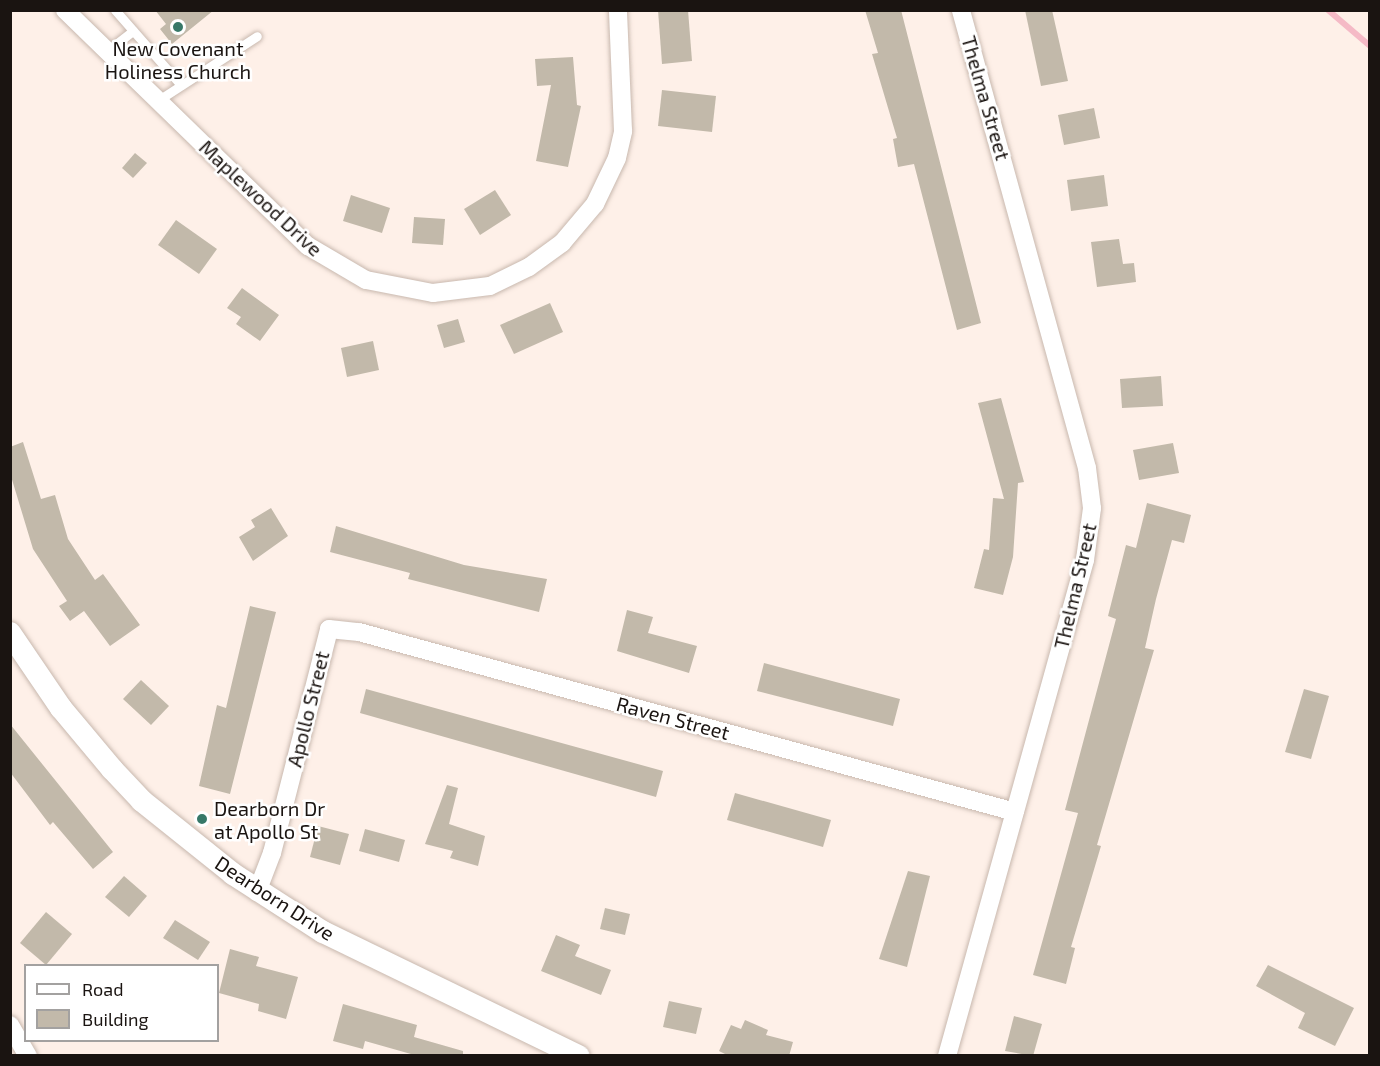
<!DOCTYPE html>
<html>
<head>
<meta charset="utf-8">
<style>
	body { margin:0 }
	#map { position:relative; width:1380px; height:1066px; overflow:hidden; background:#fef0e8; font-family:"Exo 2",sans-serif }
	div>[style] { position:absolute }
	.stream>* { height:6px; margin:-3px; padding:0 3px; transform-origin:3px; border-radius:3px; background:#f5bac6 }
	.building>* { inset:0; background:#c2b9aa }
	.roads { filter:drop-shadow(0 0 2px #c8b8ae) drop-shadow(0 0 2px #c8b8ae) }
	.service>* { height:9px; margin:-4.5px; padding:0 4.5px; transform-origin:4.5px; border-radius:4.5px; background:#fff }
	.minor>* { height:18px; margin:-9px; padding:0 9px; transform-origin:9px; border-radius:9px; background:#fff }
	.tertiary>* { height:22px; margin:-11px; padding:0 11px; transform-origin:11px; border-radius:11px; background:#fff }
	.dots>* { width:16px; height:16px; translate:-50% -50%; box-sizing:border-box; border:3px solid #fff; border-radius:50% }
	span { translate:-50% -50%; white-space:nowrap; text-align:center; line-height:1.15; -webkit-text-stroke:5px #fff; paint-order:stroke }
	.poi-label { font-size:20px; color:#1a1411 }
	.left { translate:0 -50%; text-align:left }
	.street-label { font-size:20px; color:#1a1411 }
	.frame { position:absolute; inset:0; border:12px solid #1a1411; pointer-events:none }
	.legend { position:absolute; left:24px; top:964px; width:195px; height:78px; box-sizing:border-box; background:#fff; border:2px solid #a3a1a0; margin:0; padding:8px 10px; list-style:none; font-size:18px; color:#1a1411 }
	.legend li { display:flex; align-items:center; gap:12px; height:30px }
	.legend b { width:30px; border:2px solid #a3a1a0 }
</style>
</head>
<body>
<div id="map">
	<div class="stream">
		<div style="left:1328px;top:10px;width:55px;rotate:40.6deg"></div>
	</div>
	<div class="building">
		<div style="clip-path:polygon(155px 10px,214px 10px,172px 44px,160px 29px,166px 24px)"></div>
		<div style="clip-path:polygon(658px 10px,688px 10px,692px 61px,662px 64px)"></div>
		<div style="clip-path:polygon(865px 10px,901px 10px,981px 323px,957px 330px,914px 164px,898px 167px,893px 139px,897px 138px,872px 54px,878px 53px)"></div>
		<div style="clip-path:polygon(1025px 10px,1052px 10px,1068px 81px,1041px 86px)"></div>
		<div style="clip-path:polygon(573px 57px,577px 105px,581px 106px,568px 167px,536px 161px,551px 85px,537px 86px,535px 59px)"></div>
		<div style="clip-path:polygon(662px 90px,716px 96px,712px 132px,658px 126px)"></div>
		<div style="clip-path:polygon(1094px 108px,1100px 138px,1064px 145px,1058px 115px)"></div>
		<div style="clip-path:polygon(135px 153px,147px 163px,133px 178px,122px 168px)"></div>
		<div style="clip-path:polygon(1104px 175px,1108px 206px,1071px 211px,1067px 180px)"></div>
		<div style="clip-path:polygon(495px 190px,511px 215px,480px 235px,464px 209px)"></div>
		<div style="clip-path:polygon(351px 195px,390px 208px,382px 233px,343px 221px)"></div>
		<div style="clip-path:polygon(414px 217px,445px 219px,443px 245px,412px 243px)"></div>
		<div style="clip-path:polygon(176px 220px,217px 249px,199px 274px,158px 245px)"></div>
		<div style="clip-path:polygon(1119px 239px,1123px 264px,1134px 263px,1136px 282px,1097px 287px,1091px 242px)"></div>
		<div style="clip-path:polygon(242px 288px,279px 315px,260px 341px,236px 324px,241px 317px,227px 308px)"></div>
		<div style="clip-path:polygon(550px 303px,563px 332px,514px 354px,500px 325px)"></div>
		<div style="clip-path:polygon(458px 319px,465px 342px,444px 348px,437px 325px)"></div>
		<div style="clip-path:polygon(373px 341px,379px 370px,347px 377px,341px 348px)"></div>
		<div style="clip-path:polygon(1161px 376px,1163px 406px,1122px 408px,1120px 379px)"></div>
		<div style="clip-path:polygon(1001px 398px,1024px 482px,1018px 483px,1013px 557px,1003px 595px,974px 588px,984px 549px,989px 550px,993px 498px,1004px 499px,978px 403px)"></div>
		<div style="clip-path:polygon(23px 442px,41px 499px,55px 495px,68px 539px,95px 580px,103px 574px,140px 625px,110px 646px,84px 611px,70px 621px,59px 606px,67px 601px,33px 549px,10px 473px,10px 447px)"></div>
		<div style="clip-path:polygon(1173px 443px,1179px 473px,1139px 480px,1133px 450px)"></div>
		<div style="clip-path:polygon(1147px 503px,1191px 515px,1184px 543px,1172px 540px,1156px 599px,1145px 648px,1154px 650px,1097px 845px,1101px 846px,1071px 947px,1075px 948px,1066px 984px,1033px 975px,1078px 813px,1065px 810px,1116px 619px,1108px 616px,1126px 545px,1136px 548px)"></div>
		<div style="clip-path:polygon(271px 508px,288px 536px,253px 561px,239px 537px,255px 527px,251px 520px)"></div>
		<div style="clip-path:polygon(336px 526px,464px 565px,547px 579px,539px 612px,408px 579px,410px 573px,330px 552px)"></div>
		<div style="clip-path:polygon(250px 606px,276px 612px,230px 794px,199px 786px,217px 705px,226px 708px)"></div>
		<div style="clip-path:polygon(627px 610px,653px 617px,648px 633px,697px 646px,689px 673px,617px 651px)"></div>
		<div style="clip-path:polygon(764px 663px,900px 699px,893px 726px,757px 691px)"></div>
		<div style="clip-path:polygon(141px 680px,169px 706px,151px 725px,123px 699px)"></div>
		<div style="clip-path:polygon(366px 689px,663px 771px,656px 797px,360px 713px)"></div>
		<div style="clip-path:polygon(1304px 689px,1329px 696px,1311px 759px,1285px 752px)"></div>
		<div style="clip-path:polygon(10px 724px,113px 852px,93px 869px,53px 822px,50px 825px,10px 772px)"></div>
		<div style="clip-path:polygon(447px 785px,458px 788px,449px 824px,485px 836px,478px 866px,450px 858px,453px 851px,425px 844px)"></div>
		<div style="clip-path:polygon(735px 793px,831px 820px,823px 847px,727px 820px)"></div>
		<div style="clip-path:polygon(318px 826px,349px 834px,340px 865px,310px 857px)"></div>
		<div style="clip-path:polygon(365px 829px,405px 840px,399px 862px,359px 851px)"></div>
		<div style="clip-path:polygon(908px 871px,930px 876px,907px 967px,879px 959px)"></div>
		<div style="clip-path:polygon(124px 876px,147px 896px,129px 917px,105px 897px)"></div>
		<div style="clip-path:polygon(605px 908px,630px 914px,625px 935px,600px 929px)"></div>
		<div style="clip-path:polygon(46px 912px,72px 934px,46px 965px,20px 943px)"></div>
		<div style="clip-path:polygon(175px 920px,210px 942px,198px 960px,163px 938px)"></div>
		<div style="clip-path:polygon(556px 935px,580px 945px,575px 956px,611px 970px,601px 995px,541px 971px)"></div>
		<div style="clip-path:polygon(230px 949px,259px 957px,256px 966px,298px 977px,286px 1019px,258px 1011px,259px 1004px,219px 993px)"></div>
		<div style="clip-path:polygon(1268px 965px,1354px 1008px,1335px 1046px,1298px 1028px,1305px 1013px,1256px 986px)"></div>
		<div style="clip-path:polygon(669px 1001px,702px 1008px,696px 1034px,663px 1027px)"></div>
		<div style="clip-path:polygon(343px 1004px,417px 1025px,414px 1037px,463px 1051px,463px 1056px,418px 1056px,365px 1041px,363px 1049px,333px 1041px)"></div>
		<div style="clip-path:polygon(1014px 1016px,1042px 1024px,1033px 1056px,1005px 1051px)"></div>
		<div style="clip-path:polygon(745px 1020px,768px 1030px,766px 1035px,793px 1042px,789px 1056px,729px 1056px,719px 1051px,731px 1025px,741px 1029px)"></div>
	</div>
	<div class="roads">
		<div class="service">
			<div style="left:115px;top:10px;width:100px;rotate:48.7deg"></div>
			<div style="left:107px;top:51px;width:33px;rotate:-38deg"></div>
			<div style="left:157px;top:101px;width:119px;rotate:-33deg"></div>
		</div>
		<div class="minor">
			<div style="left:65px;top:10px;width:339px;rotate:44.2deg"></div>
			<div style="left:308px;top:246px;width:67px;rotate:30.4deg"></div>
			<div style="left:366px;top:280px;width:68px;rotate:11deg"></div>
			<div style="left:433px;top:293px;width:57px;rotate:-7deg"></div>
			<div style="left:490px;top:286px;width:43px;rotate:-26deg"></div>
			<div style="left:529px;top:267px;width:41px;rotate:-36deg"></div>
			<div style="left:562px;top:243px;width:51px;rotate:-49.8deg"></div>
			<div style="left:595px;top:204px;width:51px;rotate:-64.4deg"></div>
			<div style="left:617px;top:158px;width:28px;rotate:-77deg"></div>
			<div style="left:623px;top:131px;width:121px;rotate:-92.4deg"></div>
			<div style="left:257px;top:892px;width:42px;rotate:-69deg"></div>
			<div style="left:272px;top:853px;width:231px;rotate:-75.7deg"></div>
			<div style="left:329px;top:629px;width:30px;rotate:6deg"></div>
			<div style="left:359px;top:632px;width:680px;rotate:15.34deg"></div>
			<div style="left:10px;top:1025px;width:36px;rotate:60deg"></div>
			<div style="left:947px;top:1056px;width:515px;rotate:-74.45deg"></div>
			<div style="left:1085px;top:560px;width:52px;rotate:-82.3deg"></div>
			<div style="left:1092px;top:508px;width:40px;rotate:-97.1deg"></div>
			<div style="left:1087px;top:468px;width:475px;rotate:-105.4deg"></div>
		</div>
		<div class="tertiary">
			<div style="left:10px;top:633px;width:91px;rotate:55.8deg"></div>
			<div style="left:61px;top:708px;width:80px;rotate:50.1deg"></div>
			<div style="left:112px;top:769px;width:44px;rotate:46.8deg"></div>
			<div style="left:142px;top:801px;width:117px;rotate:38.7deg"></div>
			<div style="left:233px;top:874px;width:107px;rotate:32.8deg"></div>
			<div style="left:323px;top:932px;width:284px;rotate:25.9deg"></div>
		</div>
	</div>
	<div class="dots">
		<div style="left:178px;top:27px;background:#377868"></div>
		<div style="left:202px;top:819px;background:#377868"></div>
	</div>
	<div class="poi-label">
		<span style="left:178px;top:60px">New Covenant<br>Holiness Church</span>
		<span class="left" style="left:214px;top:820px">Dearborn Dr<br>at Apollo St</span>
	</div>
	<div class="street-label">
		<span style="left:986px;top:98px;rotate:74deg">Thelma Street</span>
		<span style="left:261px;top:198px;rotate:43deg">Maplewood Drive</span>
		<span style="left:1075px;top:586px;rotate:-77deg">Thelma Street</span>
		<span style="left:308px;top:709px;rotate:-76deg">Apollo Street</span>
		<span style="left:673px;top:718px;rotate:15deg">Raven Street</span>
		<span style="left:275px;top:898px;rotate:33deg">Dearborn Drive</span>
	</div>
	<div class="frame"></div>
	<ul class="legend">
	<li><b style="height:8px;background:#fff"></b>Road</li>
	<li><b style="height:16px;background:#c2b9aa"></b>Building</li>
	</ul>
</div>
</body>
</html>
